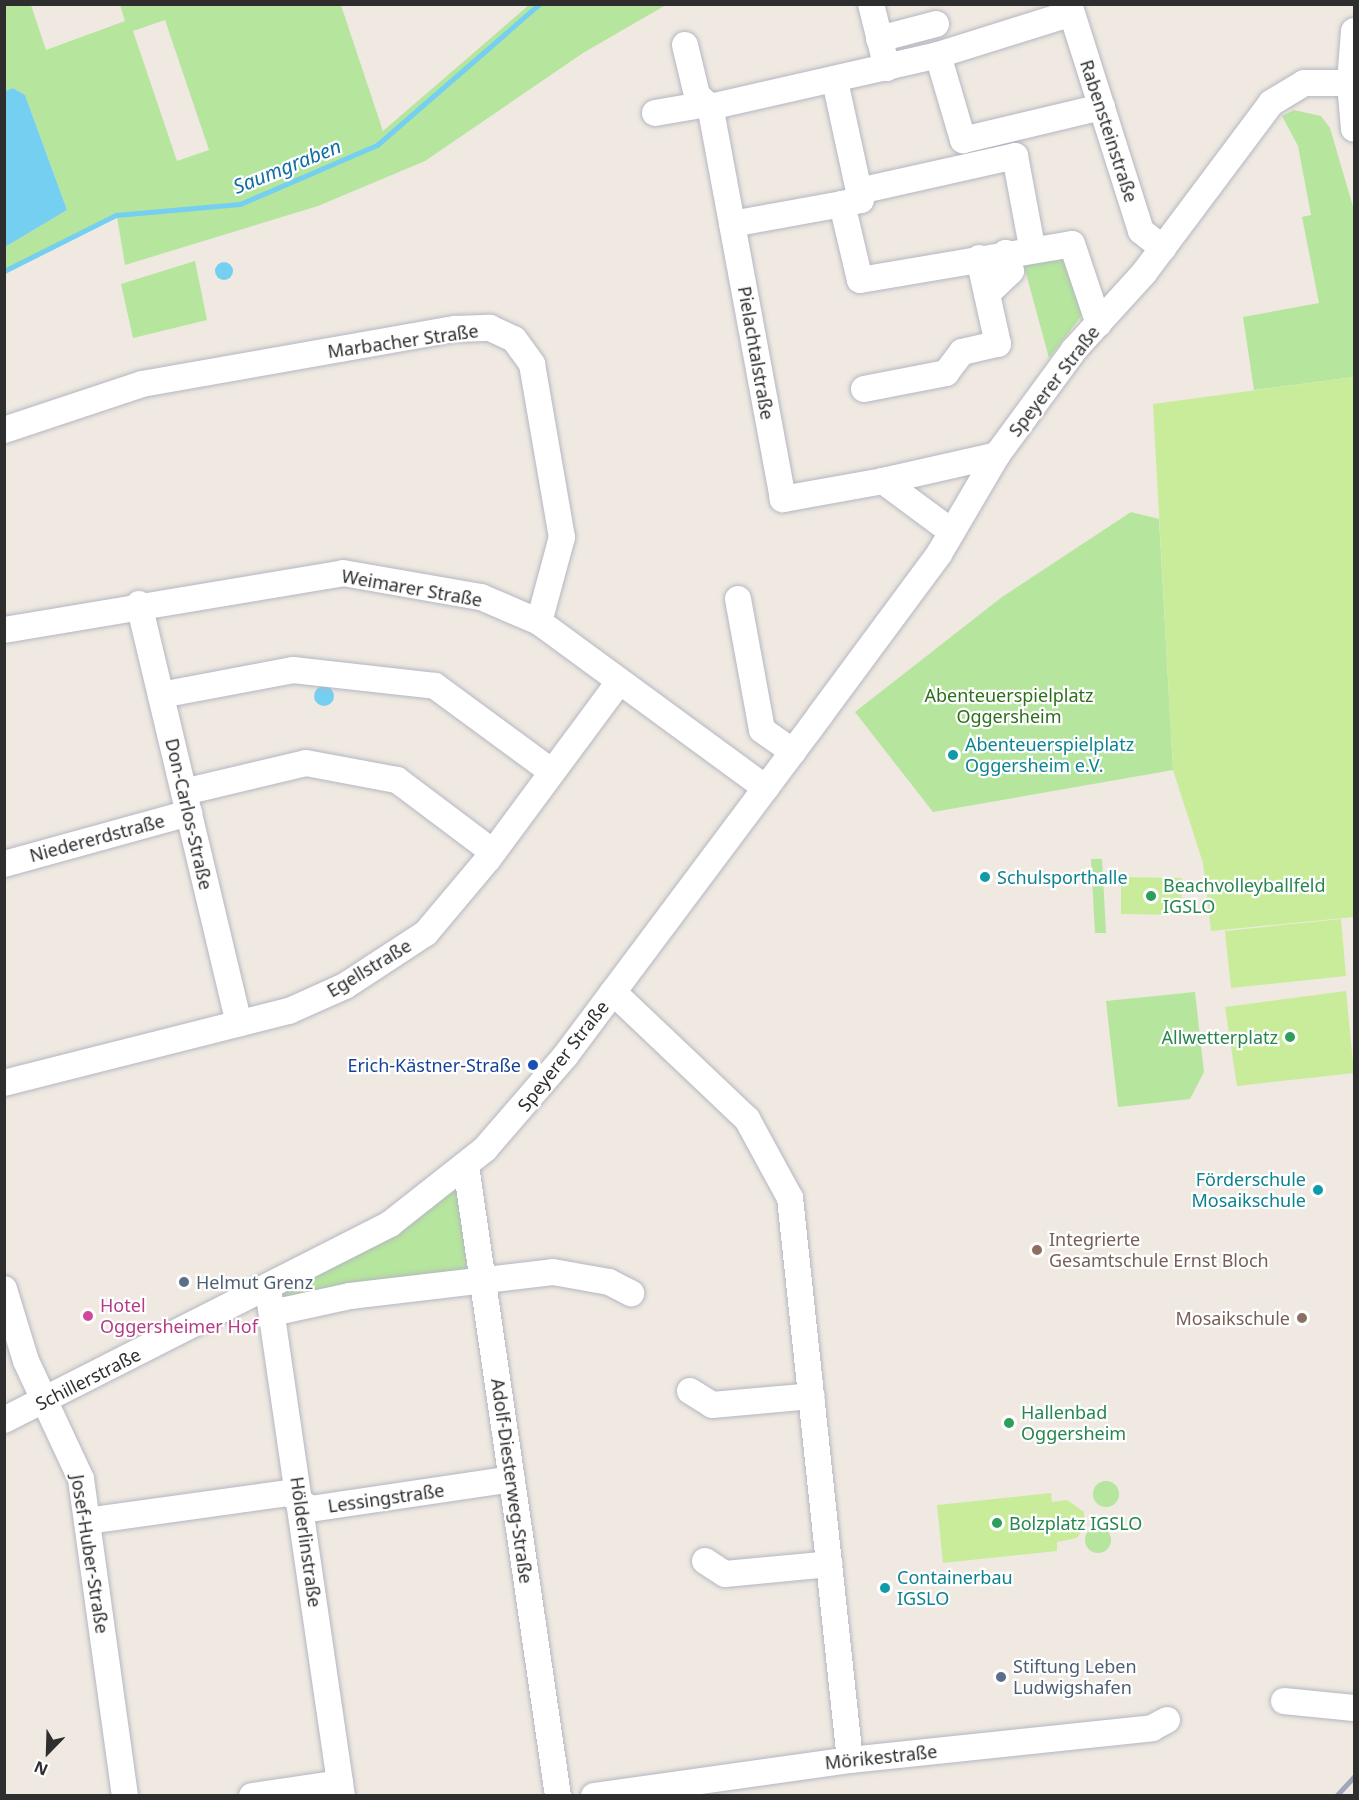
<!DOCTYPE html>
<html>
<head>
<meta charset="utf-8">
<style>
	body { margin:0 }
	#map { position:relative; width:1359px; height:1800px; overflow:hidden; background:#efe9e1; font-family:"Noto Sans",sans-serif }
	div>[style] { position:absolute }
	.green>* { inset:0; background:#b6e59e }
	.round { border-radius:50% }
	.pitch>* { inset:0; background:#c9ec9a }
	.water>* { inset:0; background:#75cff0 }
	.stream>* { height:5px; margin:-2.5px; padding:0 2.5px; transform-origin:2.5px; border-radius:2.5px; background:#75cff0 }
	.roads { filter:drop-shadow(0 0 2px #b4b7c1) drop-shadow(0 0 2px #b4b7c1) }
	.minor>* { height:26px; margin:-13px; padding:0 13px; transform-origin:13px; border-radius:13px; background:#fff }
	.rail>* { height:4.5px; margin:-2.25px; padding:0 2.25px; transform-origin:2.25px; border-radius:2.25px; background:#a3a6b8 }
	.dots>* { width:16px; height:16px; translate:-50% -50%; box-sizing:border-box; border:3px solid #fff; border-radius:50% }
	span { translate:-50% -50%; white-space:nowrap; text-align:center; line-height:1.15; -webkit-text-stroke:4.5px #fff; paint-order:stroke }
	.street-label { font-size:18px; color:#2e2e2e }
	.park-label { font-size:18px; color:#2c6e1b }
	.culture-label { font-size:18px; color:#0d838f }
	.left { translate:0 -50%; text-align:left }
	.right { translate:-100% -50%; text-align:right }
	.leisure-label { font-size:18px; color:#27864d }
	.transit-label { font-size:18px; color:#164399 }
	.education-label { font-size:18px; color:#785e54 }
	.service-label { font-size:18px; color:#4e5e75 }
	.hotel-label { font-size:18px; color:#b23c85 }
	.water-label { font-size:20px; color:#0d6fa3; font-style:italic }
	.frame { position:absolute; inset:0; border:6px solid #2e2e2e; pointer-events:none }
	.north { position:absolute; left:18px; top:1722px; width:60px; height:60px; -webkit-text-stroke:4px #fff; paint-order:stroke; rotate:203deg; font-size:16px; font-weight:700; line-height:24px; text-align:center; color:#2e2e2e }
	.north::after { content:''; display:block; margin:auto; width:21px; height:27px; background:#2e2e2e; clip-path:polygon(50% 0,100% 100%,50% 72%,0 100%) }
</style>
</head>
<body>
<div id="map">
	<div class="green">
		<div style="clip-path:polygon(evenodd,5px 5px,31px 5px,46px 50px,125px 21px,120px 5px,341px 5px,383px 131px,529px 5px,666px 5px,583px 53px,425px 161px,318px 206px,125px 265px,117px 217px,5px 274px,5px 247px,67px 210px,25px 95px,13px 88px,5px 91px,5px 5px,165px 20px,209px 150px,177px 161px,133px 31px,165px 20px)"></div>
		<div style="clip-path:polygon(1294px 110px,1321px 116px,1330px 128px,1354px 210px,1354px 377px,1254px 390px,1243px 317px,1319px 303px,1302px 217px,1311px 215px,1298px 146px,1282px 116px)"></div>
		<div style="clip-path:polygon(1068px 254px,1086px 310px,1049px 358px,1024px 266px)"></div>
		<div style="clip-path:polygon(195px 261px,207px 320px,133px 338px,121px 284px)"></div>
		<div style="clip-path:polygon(1131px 512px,1159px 519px,1173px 770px,933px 812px,855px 712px,1002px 597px)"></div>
		<div style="clip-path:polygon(1091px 859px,1102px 859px,1106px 933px,1095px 933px)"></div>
		<div style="clip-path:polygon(1195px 992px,1204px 1072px,1190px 1099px,1118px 1107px,1106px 1001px)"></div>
		<div style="clip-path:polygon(462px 1175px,477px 1274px,276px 1306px,274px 1292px)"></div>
		<div class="round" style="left:1093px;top:1481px;width:26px;height:26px"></div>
		<div class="round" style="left:1085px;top:1527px;width:26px;height:26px"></div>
	</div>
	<div class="pitch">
		<div style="clip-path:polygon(1354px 377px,1354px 917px,1211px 931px,1203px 863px,1173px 770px,1153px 404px)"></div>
		<div style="clip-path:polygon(1121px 877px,1182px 878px,1181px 915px,1121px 914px)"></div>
		<div style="clip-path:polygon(1341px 919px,1346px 976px,1231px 988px,1225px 931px)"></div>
		<div style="clip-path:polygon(1346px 991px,1354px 1073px,1237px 1086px,1225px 1007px)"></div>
		<div style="clip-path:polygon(1051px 1493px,1052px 1502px,1067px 1500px,1084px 1512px,1085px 1526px,1077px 1538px,1057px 1542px,1057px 1551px,943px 1563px,937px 1505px)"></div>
	</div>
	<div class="water">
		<div style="clip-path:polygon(13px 88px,25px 95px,67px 210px,5px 247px,5px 91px)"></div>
		<div class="round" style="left:215px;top:262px;width:18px;height:18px"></div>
		<div class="round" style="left:314px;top:686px;width:20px;height:20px"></div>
	</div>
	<div class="stream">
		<div style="left:4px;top:271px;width:125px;rotate:-26.6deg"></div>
		<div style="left:116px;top:215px;width:124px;rotate:-5.1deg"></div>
		<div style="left:240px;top:204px;width:149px;rotate:-23.3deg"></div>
		<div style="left:377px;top:145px;width:215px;rotate:-41deg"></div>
	</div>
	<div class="roads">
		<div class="minor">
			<div style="left:871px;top:4px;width:66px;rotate:76deg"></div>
			<div style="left:1069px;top:4px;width:238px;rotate:72.4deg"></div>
			<div style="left:1141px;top:231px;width:28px;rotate:38deg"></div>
			<div style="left:1354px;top:31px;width:52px;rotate:94.4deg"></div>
			<div style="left:1350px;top:83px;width:46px;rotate:85deg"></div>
			<div style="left:879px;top:39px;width:59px;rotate:-14.7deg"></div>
			<div style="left:685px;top:45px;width:51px;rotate:76.5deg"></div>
			<div style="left:697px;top:95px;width:18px;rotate:43deg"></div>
			<div style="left:938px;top:55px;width:89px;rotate:73.6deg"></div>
			<div style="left:963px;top:140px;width:143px;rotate:-13.4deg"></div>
			<div style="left:835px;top:81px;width:113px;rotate:77.7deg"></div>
			<div style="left:655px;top:113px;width:53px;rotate:-9.8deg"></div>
			<div style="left:842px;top:204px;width:19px;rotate:-12deg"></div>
			<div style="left:861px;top:200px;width:9px;rotate:-103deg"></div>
			<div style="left:859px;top:191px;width:160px;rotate:-12.6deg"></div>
			<div style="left:1015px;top:156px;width:93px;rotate:79.4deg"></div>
			<div style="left:732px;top:224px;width:112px;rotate:-10.3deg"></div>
			<div style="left:842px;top:204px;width:78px;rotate:76.7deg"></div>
			<div style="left:860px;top:280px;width:215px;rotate:-9.6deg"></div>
			<div style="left:1072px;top:244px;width:84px;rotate:71.4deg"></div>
			<div style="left:987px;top:294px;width:33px;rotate:-44deg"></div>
			<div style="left:1011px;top:271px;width:19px;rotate:-106deg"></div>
			<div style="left:864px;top:389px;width:84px;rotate:-11deg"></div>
			<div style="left:946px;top:373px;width:26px;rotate:-53deg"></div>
			<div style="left:962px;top:352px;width:37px;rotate:-13deg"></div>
			<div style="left:998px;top:344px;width:88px;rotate:-102.5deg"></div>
			<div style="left:4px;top:430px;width:145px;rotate:-18.4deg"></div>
			<div style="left:142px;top:384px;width:318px;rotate:-10deg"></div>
			<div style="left:455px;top:329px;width:35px;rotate:-2deg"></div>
			<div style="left:490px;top:328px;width:26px;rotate:25deg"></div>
			<div style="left:514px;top:339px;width:31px;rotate:54deg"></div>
			<div style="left:532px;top:364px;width:176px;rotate:80.2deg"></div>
			<div style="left:562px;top:537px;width:88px;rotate:105.1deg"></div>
			<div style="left:883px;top:481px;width:117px;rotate:-12.8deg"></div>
			<div style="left:952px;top:532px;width:86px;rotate:-143.5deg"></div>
			<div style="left:883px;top:481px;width:102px;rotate:169.8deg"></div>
			<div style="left:783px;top:499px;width:399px;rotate:-100.5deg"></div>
			<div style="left:710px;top:107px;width:234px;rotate:-12.8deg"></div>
			<div style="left:938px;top:55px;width:140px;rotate:-17.4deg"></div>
			<div style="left:738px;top:599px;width:133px;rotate:79.6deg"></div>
			<div style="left:762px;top:730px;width:38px;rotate:35deg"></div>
			<div style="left:139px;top:604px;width:431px;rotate:76.6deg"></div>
			<div style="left:4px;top:630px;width:344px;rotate:-9.5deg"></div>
			<div style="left:343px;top:573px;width:140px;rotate:9.9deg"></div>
			<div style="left:481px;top:597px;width:63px;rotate:23.3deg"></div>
			<div style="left:539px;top:622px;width:281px;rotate:36.2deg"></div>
			<div style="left:161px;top:695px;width:134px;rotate:-10.7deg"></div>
			<div style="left:293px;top:670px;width:143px;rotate:6.4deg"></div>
			<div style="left:435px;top:686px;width:145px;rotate:36.3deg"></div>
			<div style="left:184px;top:792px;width:125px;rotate:-13.4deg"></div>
			<div style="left:306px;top:763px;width:93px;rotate:10.6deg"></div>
			<div style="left:397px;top:780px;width:120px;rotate:36.9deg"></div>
			<div style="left:4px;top:864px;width:192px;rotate:-15.4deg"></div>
			<div style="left:613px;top:992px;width:185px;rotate:43.5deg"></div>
			<div style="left:747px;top:1119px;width:90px;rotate:61.4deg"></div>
			<div style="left:790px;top:1198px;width:565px;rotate:83.91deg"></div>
			<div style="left:4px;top:1083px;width:294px;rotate:-14.2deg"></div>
			<div style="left:289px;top:1011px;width:61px;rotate:-24.1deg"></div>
			<div style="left:345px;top:986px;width:97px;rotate:-33.2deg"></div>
			<div style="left:426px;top:933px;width:97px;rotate:-50deg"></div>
			<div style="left:488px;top:859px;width:220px;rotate:-53.5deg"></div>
			<div style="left:466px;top:1166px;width:637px;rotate:81.69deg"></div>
			<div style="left:4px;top:1289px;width:75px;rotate:73deg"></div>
			<div style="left:26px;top:1361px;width:130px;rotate:65deg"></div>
			<div style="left:81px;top:1479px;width:320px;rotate:82.1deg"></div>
			<div style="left:268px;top:1289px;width:512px;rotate:81.7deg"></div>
			<div style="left:272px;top:1313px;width:80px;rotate:-12.3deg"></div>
			<div style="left:350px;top:1296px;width:204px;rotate:-6.7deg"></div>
			<div style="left:553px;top:1272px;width:57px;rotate:10.1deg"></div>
			<div style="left:609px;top:1282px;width:25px;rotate:27deg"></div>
			<div style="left:690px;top:1391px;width:26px;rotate:32deg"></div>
			<div style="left:712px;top:1405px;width:100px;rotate:-5.1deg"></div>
			<div style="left:4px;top:1420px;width:433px;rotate:-26.9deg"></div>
			<div style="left:390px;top:1224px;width:121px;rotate:-38.3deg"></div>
			<div style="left:485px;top:1149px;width:124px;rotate:-49.2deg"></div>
			<div style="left:566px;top:1055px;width:424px;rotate:-53.2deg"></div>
			<div style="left:820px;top:715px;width:200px;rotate:-53.5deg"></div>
			<div style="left:939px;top:554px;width:115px;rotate:-59.6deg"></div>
			<div style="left:997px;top:455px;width:130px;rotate:-53.7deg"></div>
			<div style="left:1074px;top:350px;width:104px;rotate:-47.7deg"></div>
			<div style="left:1144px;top:273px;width:212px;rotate:-53.2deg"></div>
			<div style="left:1271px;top:103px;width:39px;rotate:-31deg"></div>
			<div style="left:1304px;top:83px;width:46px"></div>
			<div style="left:87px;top:1521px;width:204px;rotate:-7.9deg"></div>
			<div style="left:289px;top:1493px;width:26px;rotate:37deg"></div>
			<div style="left:310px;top:1509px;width:204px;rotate:-8.4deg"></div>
			<div style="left:705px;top:1561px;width:24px;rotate:33deg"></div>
			<div style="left:725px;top:1574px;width:105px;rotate:-5.4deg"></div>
			<div style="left:1284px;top:1701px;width:70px;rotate:5.7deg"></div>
			<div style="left:252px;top:1796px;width:89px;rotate:-8.4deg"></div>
			<div style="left:594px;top:1796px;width:259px;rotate:-8deg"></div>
			<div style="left:850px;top:1760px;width:304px;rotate:-6deg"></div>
			<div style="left:1152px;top:1728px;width:17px;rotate:-28deg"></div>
		</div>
	</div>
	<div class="rail">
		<div style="left:1336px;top:1796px;width:26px;rotate:-47deg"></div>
	</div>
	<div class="dots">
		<div style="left:953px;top:755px;background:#0f9aa8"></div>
		<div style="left:985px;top:877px;background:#0f9aa8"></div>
		<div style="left:1151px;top:896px;background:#2e9e5b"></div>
		<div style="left:1290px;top:1037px;background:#2e9e5b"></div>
		<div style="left:533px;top:1065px;background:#1a4fb4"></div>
		<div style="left:1318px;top:1190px;background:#0f9aa8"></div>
		<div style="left:1037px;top:1250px;background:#8d6e63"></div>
		<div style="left:184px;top:1282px;background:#5c6f8a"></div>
		<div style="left:88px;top:1316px;background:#d1479c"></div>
		<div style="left:1302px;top:1318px;background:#8d6e63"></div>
		<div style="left:1009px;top:1423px;background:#2e9e5b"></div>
		<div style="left:997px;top:1523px;background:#2e9e5b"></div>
		<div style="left:885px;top:1588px;background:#0f9aa8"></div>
		<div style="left:1001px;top:1677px;background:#5c6f8a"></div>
	</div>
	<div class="street-label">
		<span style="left:1109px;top:131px;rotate:72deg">Rabensteinstraße</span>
		<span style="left:403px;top:341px;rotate:-8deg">Marbacher Straße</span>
		<span style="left:756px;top:353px;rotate:80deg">Pielachtalstraße</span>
		<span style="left:1054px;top:381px;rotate:-52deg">Speyerer Straße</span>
		<span style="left:412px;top:588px;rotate:10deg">Weimarer Straße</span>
		<span style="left:189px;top:814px;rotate:77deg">Don-Carlos-Straße</span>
		<span style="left:97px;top:838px;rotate:-15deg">Niedererdstraße</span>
		<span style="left:369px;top:968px;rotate:-31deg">Egellstraße</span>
		<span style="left:563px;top:1056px;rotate:-52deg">Speyerer Straße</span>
		<span style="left:88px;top:1379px;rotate:-27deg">Schillerstraße</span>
		<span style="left:512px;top:1481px;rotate:82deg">Adolf-Diesterweg-Straße</span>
		<span style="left:386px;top:1498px;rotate:-8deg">Lessingstraße</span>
		<span style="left:306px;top:1542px;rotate:82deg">Hölderlinstraße</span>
		<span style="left:90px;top:1554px;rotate:81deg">Josef-Huber-Straße</span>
		<span style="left:881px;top:1757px;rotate:-6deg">Mörikestraße</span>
	</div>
	<div class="park-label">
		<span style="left:1009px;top:706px">Abenteuerspielplatz<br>Oggersheim</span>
	</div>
	<div class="culture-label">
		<span class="left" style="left:965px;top:755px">Abenteuerspielplatz<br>Oggersheim e.V.</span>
		<span class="left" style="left:997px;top:877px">Schulsporthalle</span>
		<span class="right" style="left:1306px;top:1190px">Förderschule<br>Mosaikschule</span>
		<span class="left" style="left:897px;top:1588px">Containerbau<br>IGSLO</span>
	</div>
	<div class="leisure-label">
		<span class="left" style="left:1163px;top:896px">Beachvolleyballfeld<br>IGSLO</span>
		<span class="right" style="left:1278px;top:1037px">Allwetterplatz</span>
		<span class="left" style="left:1021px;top:1423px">Hallenbad<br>Oggersheim</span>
		<span class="left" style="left:1009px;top:1523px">Bolzplatz IGSLO</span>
	</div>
	<div class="transit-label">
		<span class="right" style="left:521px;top:1065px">Erich-Kästner-Straße</span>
	</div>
	<div class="education-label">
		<span class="left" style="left:1049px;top:1250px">Integrierte<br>Gesamtschule Ernst Bloch</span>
		<span class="right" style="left:1290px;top:1318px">Mosaikschule</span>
	</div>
	<div class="service-label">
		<span class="left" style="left:196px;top:1282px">Helmut Grenz</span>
		<span class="left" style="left:1013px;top:1677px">Stiftung Leben<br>Ludwigshafen</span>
	</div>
	<div class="hotel-label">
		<span class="left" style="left:100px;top:1316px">Hotel<br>Oggersheimer Hof</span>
	</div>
	<div class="water-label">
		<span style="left:287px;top:166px;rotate:-22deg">Saumgraben</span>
	</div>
	<div class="frame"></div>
	<div class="north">N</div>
</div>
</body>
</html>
